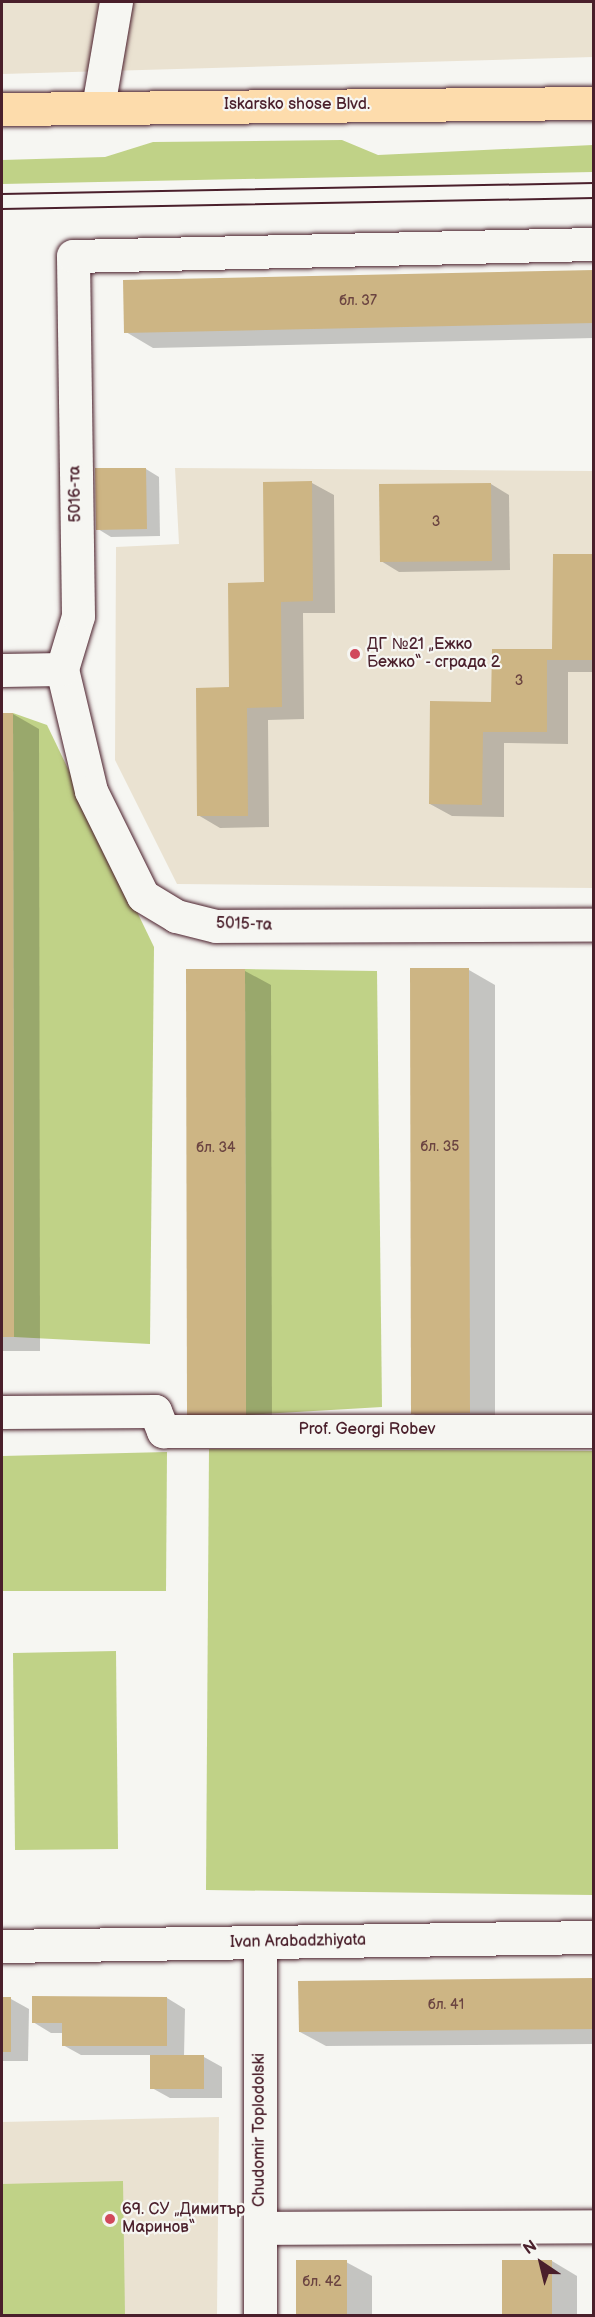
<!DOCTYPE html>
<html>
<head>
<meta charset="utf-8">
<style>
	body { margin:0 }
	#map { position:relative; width:595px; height:2317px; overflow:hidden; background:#f6f6f2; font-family:"Balsamiq Sans",sans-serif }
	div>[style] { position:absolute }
	.built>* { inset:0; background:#eae2d1 }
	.green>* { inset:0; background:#c0d287 }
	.shadow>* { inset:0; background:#0003 }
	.building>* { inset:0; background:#cdb584 }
	.roads { filter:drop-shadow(0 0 2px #4a1f2b) drop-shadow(0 0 2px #4a1f2b) }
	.minor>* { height:33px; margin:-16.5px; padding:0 16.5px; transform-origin:16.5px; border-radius:16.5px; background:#f6f6f2 }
	.major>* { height:33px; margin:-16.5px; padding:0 16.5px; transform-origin:16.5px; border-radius:16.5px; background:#fddcac }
	.tram>* { height:1.5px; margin:-0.75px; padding:0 0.75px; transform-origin:0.75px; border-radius:0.75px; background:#4a1f2b }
	.dots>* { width:16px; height:16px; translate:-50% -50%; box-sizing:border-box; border:3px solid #f6f6f2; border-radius:50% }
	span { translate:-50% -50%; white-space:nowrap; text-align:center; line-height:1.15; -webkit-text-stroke:4.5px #f6f6f2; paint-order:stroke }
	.number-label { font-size:14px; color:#6b4441 }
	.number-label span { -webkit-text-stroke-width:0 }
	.street-label { font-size:16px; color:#4a1f2b }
	.poi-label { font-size:16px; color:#4a1f2b }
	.left { translate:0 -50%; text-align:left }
	.frame { position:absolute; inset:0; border:3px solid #4a1f2b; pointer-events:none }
	.north { position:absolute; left:511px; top:2233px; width:60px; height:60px; -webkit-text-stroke:4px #f6f6f2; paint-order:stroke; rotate:325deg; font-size:16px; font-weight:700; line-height:24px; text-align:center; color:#4a1f2b }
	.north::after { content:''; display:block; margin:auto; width:21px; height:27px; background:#4a1f2b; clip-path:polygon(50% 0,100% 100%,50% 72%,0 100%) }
</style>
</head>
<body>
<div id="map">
	<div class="built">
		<div style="clip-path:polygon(2px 2px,593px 2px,593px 57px,2px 74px)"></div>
		<div style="clip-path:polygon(175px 468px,593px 471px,593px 888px,177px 884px,115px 760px,116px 547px,179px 544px)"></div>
		<div style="clip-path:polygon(219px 2117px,217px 2315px,2px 2315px,2px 2122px)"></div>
	</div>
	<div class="green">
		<div style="clip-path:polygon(342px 140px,378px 155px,593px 145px,593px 172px,2px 184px,2px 160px,105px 157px,153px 142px)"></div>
		<div style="clip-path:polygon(13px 713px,47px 725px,154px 947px,150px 1344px,14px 1337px)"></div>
		<div style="clip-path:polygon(245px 969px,377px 971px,382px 1407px,246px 1415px)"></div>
		<div style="clip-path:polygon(209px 1449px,593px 1451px,593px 1895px,206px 1890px)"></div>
		<div style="clip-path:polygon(167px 1452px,166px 1591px,2px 1591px,2px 1456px)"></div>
		<div style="clip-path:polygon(116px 1651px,118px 1849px,15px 1850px,13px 1653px)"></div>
		<div style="clip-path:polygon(123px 2181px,125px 2315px,2px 2315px,2px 2184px)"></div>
	</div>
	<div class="shadow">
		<div style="clip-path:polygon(594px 272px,594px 338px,153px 348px,126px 332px)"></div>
		<div style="clip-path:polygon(2px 413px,3px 589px,2px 589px)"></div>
		<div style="clip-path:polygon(146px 469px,159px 477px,160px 536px,111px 537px,98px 529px)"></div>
		<div style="clip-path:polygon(312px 483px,334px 495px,335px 613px,303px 613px,304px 719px,268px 720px,269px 827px,220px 828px,198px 815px,230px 689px,266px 584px)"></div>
		<div style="clip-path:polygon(491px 484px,509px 495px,510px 570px,399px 572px,381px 561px)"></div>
		<div style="clip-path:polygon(594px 555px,594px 672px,568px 672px,568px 744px,504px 743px,504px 817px,452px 816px,430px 804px,493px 703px,554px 650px)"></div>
		<div style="clip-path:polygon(2px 714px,13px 714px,39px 729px,40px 1351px,2px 1351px)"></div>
		<div style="clip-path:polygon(469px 970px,495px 985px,495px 1427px,438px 1428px,412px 1413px)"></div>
		<div style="clip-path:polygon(245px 971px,271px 985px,272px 1428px,188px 1414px)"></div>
		<div style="clip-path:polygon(594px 1979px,594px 2044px,326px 2046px,300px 2032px)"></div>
		<div style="clip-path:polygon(167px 1998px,185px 2009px,184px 2057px,204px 2057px,222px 2067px,222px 2098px,170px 2098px,152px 2088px,152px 2055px,81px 2055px,63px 2045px,63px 2033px,51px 2033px,33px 2022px)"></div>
		<div style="clip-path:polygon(2px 1999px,11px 1999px,29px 2009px,28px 2061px,2px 2061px)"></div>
		<div style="clip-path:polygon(552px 2261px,577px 2276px,577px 2316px,503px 2316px)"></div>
		<div style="clip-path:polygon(346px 2262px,372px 2276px,372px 2316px,298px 2316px)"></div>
	</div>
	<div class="building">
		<div style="clip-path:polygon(594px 270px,594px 323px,124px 333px,123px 280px)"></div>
		<div style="clip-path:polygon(95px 468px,146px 468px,147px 529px,96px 530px)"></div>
		<div style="clip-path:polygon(312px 481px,313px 601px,281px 602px,282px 707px,247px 708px,248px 816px,197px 816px,196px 688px,229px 687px,228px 583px,264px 582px,263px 482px)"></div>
		<div style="clip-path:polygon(491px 483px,492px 561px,380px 562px,379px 484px)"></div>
		<div style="clip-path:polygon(553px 554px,594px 554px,594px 660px,547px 660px,547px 732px,483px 732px,482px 805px,429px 804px,430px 701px,491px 702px,492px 649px,552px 649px)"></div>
		<div style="clip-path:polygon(2px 713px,13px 713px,14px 1337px,2px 1337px)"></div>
		<div style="clip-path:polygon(410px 968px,469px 968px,470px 1413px,411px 1414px)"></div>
		<div style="clip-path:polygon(186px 969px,245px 969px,246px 1415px,187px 1415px)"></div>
		<div style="clip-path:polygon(594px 1978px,594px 2029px,299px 2032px,298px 1981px)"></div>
		<div style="clip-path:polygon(32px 1996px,167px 1997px,167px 2046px,62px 2046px,62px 2023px,32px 2023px)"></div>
		<div style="clip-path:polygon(2px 1997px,11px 1997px,11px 2052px,2px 2052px)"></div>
		<div style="clip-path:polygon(150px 2055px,204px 2055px,204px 2089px,150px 2089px)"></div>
		<div style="clip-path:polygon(296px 2260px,347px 2260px,347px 2316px,296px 2316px)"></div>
		<div style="clip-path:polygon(502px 2260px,552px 2260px,552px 2316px,502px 2316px)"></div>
	</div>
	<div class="roads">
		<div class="minor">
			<div style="left:98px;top:107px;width:107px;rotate:-80.3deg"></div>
			<div style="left:62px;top:669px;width:125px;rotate:76.6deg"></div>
			<div style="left:91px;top:791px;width:117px;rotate:63.7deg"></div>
			<div style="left:143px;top:896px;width:39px;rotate:31deg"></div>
			<div style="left:176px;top:916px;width:41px;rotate:14deg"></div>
			<div style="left:216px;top:926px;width:378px;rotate:-0.2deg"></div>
			<div style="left:2px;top:670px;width:60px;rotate:-1deg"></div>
			<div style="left:62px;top:669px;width:55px;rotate:-73.2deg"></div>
			<div style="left:78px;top:616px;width:360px;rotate:-90.8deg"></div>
			<div style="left:73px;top:256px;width:521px;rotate:-1.32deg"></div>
			<div style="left:2px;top:1412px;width:153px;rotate:-0.4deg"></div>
			<div style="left:155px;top:1411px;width:22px;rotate:68deg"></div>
			<div style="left:163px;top:1431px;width:431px"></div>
			<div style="left:2px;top:1946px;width:592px;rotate:-0.87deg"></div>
			<div style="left:260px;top:2228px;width:334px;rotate:-0.3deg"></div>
			<div style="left:260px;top:2316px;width:372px;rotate:-90deg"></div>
		</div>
		<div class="major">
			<div style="left:2px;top:109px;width:592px;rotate:-0.58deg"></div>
		</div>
	</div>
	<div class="tram">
		<div style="left:2px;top:194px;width:592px;rotate:-1.06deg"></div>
		<div style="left:2px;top:209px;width:592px;rotate:-1.06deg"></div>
	</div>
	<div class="dots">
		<div style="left:355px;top:654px;background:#d1495b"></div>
		<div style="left:110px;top:2219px;background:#d1495b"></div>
	</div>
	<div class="number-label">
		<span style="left:358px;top:301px">бл. 37</span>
		<span style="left:436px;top:522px">3</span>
		<span style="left:519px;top:681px">3</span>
		<span style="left:440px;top:1147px">бл. 35</span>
		<span style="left:216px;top:1148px">бл. 34</span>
		<span style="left:446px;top:2005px">бл. 41</span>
		<span style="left:322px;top:2282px">бл. 42</span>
	</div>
	<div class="street-label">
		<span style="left:297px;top:105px">Iskarsko shose Blvd.</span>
		<span style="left:76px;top:494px;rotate:-91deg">5016-та</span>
		<span style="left:244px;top:925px;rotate:2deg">5015-та</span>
		<span style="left:367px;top:1430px">Prof. Georgi Robev</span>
		<span style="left:298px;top:1942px;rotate:-1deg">Ivan Arabadzhiyata</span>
		<span style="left:260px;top:2130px;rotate:-90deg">Chudomir Toplodolski</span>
	</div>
	<div class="poi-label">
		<span class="left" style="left:367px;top:654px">ДГ №21 „Ежко<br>Бежко“ - сграда 2</span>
		<span class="left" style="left:122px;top:2219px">69. СУ „Димитър<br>Маринов“</span>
	</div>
	<div class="frame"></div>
	<div class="north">N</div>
</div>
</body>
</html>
